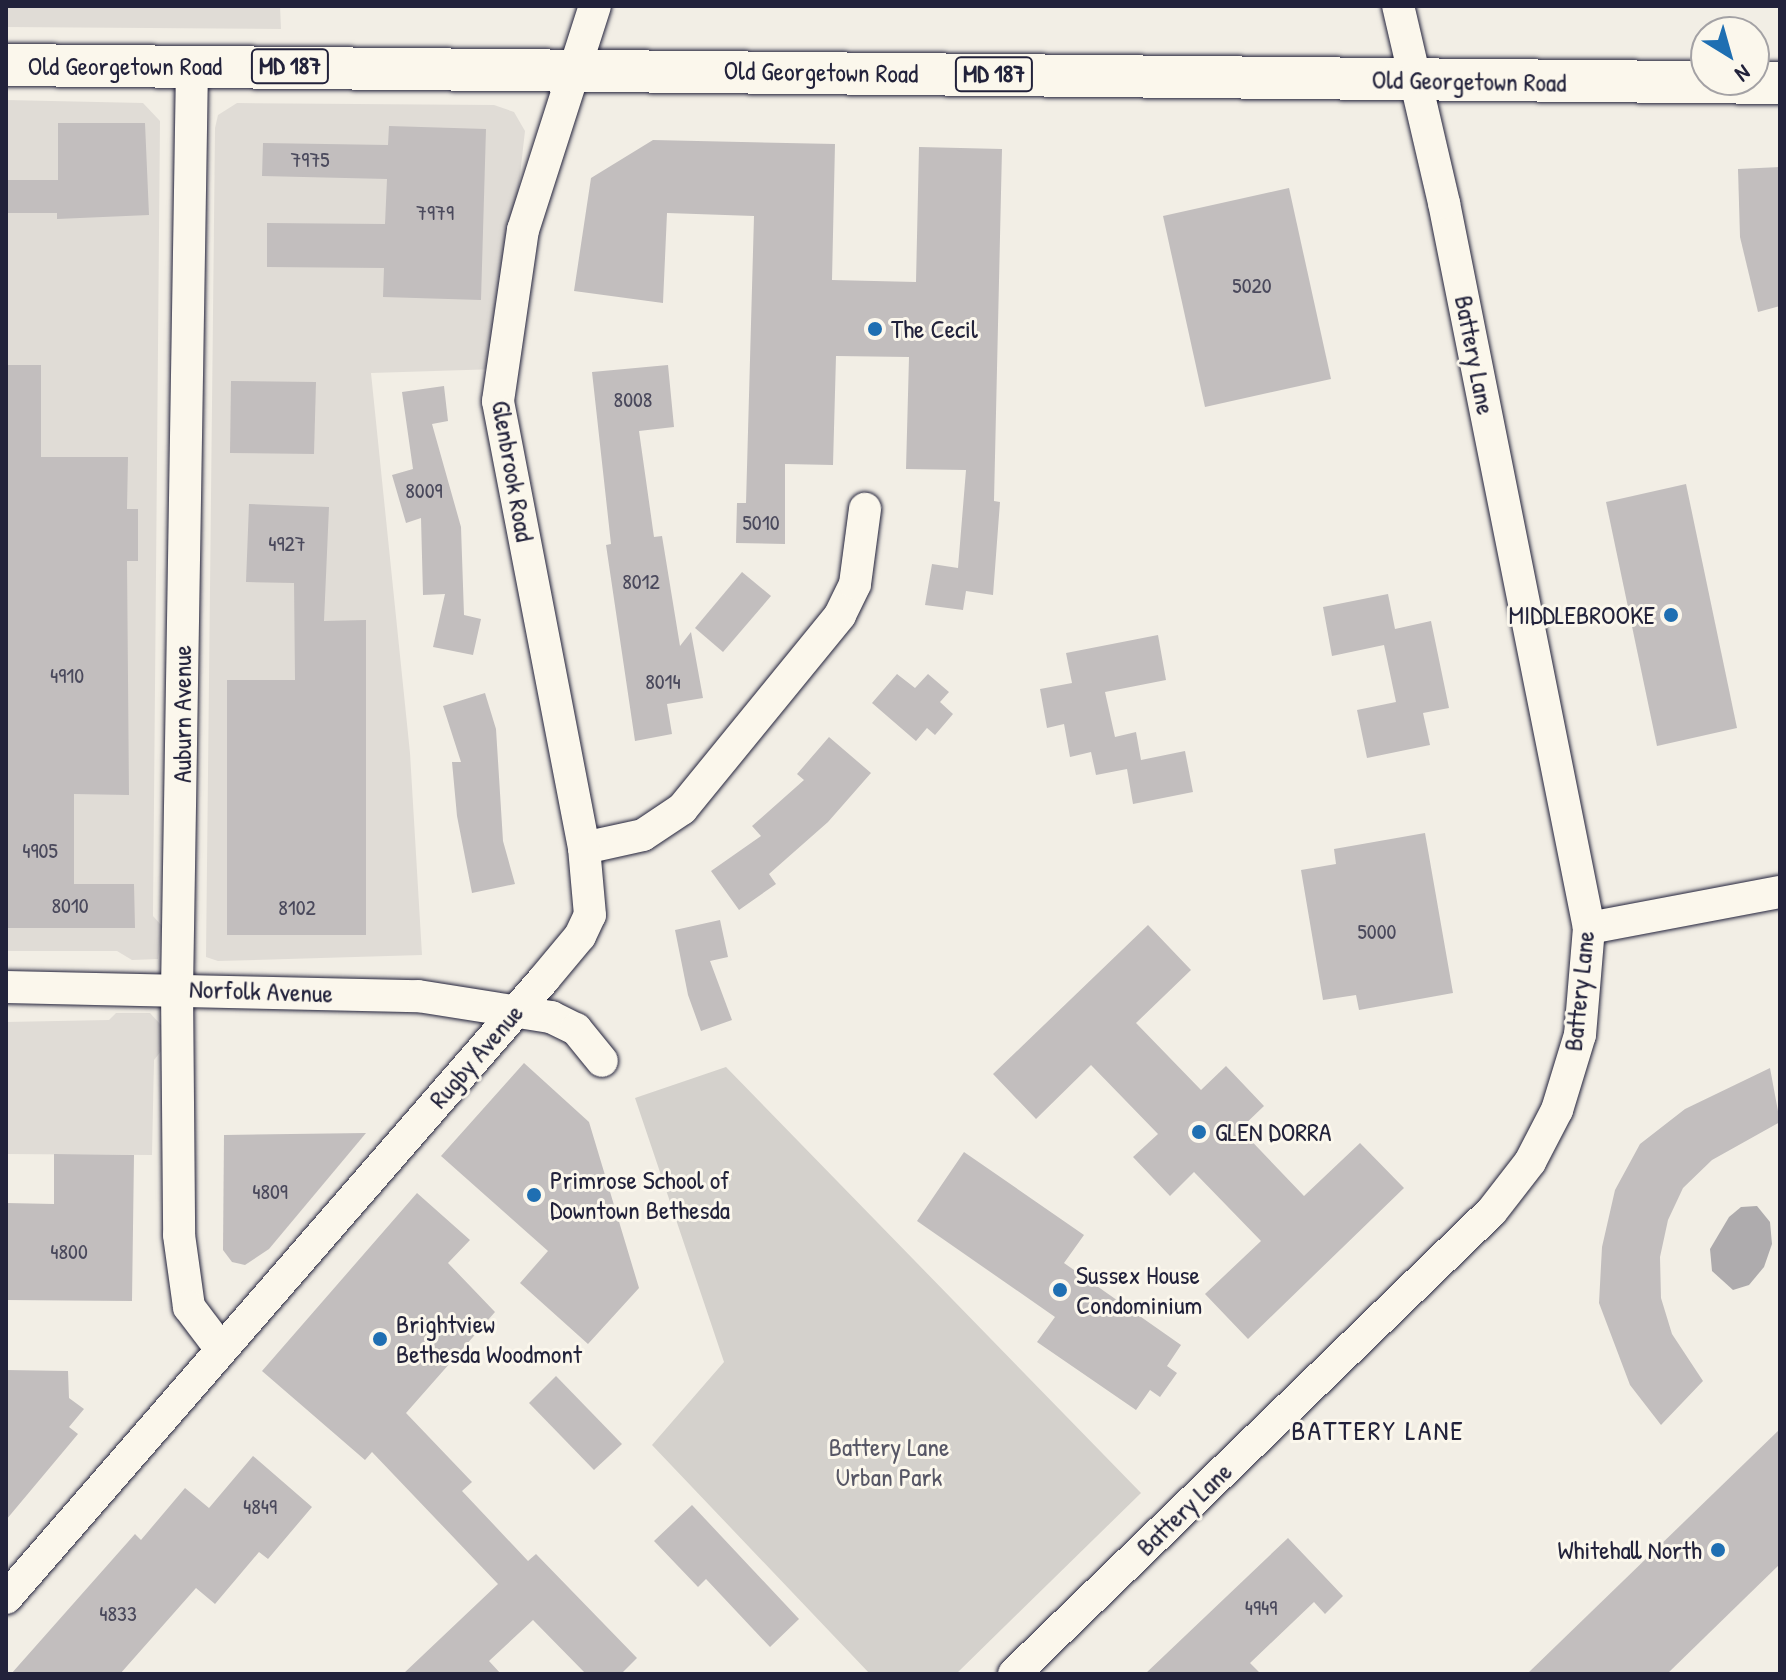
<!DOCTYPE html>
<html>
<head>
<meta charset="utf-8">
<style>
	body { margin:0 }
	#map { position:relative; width:1786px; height:1680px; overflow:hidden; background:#f2eee5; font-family:"Patrick Hand",sans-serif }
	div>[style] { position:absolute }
	.built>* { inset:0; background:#e0dcd6 }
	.green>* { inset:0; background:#d4d1cc }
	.water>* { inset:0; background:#aeabad }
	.building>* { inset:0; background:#c2bebe }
	.roads { filter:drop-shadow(0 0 2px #22223b) drop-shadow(0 0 2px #22223b) }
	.minor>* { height:32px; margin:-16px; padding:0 16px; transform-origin:16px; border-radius:16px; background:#fbf7ec }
	.major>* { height:42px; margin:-21px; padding:0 21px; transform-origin:21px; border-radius:21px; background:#fbf7ec }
	.dots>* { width:22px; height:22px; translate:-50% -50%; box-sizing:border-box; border:4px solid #fbf7ec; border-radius:50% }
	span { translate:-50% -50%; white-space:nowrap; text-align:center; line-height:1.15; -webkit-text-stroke:6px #fbf7ec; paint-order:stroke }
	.number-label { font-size:22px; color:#4a495c }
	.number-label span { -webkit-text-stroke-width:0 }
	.shield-label span { padding:2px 6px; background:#fbf7ec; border:2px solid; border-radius:6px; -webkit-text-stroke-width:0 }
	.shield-label { font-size:24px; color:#22223b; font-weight:700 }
	.street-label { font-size:26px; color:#22223b }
	.poi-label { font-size:26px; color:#22223b }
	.left { translate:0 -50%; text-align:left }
	.right { translate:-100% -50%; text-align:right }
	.park-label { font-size:26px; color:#575766 }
	.neighbourhood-label { font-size:28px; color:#22223b; letter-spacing:2px }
	.frame { position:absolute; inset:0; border:8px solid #22223b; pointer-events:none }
	.north { position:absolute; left:1690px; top:16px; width:80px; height:80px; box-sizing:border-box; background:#fbf7ec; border:2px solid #a4a2a5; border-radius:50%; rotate:143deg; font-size:22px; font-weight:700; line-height:32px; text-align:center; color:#22223b }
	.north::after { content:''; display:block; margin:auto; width:28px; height:36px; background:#1f6fb2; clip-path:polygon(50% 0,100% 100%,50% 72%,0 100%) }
</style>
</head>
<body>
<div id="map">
	<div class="built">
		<div style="clip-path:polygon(6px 6px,280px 6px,281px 29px,6px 27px)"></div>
		<div style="clip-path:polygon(6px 100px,143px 103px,160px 121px,153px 916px,162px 926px,158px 959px,132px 960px,117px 951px,6px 951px)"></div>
		<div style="clip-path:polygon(237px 103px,494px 105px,514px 112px,525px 131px,498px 369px,371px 373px,410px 753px,422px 955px,218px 961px,206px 957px,215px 128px,218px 115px)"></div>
		<div style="clip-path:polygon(116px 1013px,150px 1013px,161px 1025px,162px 1050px,154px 1060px,152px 1155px,6px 1154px,6px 1022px,109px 1020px)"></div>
	</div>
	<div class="green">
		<div style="clip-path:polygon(726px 1067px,1141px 1493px,956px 1674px,870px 1674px,652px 1445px,724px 1362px,635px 1098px)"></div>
	</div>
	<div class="water">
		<div style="clip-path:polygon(1757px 1206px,1770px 1222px,1772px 1244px,1764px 1267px,1749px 1285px,1733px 1290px,1712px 1271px,1710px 1249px,1729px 1217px,1741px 1207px)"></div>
	</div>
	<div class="building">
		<div style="clip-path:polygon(58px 123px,145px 123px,149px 215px,57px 219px,57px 213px,6px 213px,6px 180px,58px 180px)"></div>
		<div style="clip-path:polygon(389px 126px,486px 129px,481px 300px,383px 297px,384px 268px,267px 267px,267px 223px,385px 224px,387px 179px,262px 176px,263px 143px,388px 145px)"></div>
		<div style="clip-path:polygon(653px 140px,835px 144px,832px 280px,916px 282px,919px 147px,1002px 149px,994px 501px,1000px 502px,993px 595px,966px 591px,963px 610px,925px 605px,932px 564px,958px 568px,966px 470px,906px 469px,909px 357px,836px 356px,833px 465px,785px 464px,785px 544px,736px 543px,737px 503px,746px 503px,754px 216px,667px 213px,663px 303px,574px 291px,591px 178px)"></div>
		<div style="clip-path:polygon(1780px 167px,1780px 306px,1758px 312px,1740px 237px,1738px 169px)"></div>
		<div style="clip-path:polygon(1289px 188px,1331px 379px,1205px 407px,1163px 216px)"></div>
		<div style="clip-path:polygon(6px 365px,41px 365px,41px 457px,128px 457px,127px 509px,138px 509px,138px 561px,127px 561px,129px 795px,74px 794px,74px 884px,134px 884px,135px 928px,6px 928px)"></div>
		<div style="clip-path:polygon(668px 365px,674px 427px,639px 431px,654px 537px,662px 536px,680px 646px,691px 632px,703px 698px,667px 704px,672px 734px,635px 741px,606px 545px,611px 544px,592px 372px)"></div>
		<div style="clip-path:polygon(231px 381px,316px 382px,314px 454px,230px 453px)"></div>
		<div style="clip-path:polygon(444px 386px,448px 421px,432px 424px,461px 527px,464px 615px,481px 619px,473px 655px,433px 647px,445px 594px,423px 595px,421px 518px,406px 523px,392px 475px,413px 469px,402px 392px)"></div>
		<div style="clip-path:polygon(1686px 484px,1737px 728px,1657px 746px,1606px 502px)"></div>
		<div style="clip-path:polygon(249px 504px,329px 507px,324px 621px,366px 620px,366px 935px,227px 935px,227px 680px,295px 680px,294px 583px,246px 582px)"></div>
		<div style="clip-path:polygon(742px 572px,771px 596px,723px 652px,695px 628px)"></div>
		<div style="clip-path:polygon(1388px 594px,1395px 629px,1431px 621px,1449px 708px,1423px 713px,1430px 745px,1367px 758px,1357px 710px,1396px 702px,1384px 645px,1332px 656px,1323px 607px)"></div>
		<div style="clip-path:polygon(1158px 635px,1166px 680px,1105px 692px,1115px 737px,1136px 732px,1141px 760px,1185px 751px,1193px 792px,1133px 804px,1127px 769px,1096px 775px,1091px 752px,1070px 757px,1064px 724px,1047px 728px,1040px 689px,1072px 683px,1066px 653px)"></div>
		<div style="clip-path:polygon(897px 674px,915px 688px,928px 674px,949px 692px,940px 702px,953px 714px,935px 735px,927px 728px,916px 741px,872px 703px)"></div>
		<div style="clip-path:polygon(485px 693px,496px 729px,503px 841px,515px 884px,472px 893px,457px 816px,452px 762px,461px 762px,443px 706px)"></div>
		<div style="clip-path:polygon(829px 737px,871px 773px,828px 822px,769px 874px,776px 884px,739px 910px,711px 871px,761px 836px,752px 826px,804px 780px,797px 774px)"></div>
		<div style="clip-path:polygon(1425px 833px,1453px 993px,1359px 1010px,1356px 995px,1323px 1000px,1301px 870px,1336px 864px,1334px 849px)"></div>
		<div style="clip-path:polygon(720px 920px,728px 957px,710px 961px,732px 1020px,701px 1031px,688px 995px,675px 930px)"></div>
		<div style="clip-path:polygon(1148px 925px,1191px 970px,1136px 1023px,1201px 1090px,1226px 1066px,1264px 1106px,1240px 1129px,1304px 1196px,1360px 1143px,1404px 1188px,1248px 1339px,1205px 1294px,1261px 1241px,1194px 1172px,1170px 1196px,1133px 1157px,1158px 1134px,1091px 1065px,1036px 1119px,993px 1074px)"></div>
		<div style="clip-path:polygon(524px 1063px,589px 1122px,639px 1288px,588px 1344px,520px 1283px,548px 1251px,441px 1156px)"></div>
		<div style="clip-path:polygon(1770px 1068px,1780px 1122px,1712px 1160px,1683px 1188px,1668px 1220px,1660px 1257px,1661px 1298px,1672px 1334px,1703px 1381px,1661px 1425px,1630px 1385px,1599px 1303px,1602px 1247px,1615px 1190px,1640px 1144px,1685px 1109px)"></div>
		<div style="clip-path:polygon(366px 1133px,269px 1249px,245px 1265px,232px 1262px,223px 1250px,224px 1135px)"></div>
		<div style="clip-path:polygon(964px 1152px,1084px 1235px,1064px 1263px,1181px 1345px,1167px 1366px,1177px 1373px,1160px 1397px,1150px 1390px,1136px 1410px,1037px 1342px,1055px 1317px,917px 1221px)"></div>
		<div style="clip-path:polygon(54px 1154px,134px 1155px,132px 1301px,6px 1300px,6px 1203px,54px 1204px)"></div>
		<div style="clip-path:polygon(417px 1193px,470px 1240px,448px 1263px,495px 1312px,406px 1413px,472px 1482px,462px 1491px,528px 1561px,536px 1554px,637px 1658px,621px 1674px,586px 1674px,533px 1620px,489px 1661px,501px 1674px,403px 1674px,498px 1584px,372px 1452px,365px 1460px,262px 1371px)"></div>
		<div style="clip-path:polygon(6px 1370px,68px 1371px,69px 1398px,84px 1409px,69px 1427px,78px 1434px,6px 1520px)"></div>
		<div style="clip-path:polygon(556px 1376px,622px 1444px,594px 1470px,529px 1403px)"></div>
		<div style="clip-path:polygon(1780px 1429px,1780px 1564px,1667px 1674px,1527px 1674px)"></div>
		<div style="clip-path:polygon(253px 1456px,312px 1507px,268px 1559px,259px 1552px,215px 1604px,196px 1588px,120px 1674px,11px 1674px,135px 1534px,141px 1540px,185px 1488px,209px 1508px)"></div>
		<div style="clip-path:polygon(692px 1505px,799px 1619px,770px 1647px,706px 1579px,698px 1587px,654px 1541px)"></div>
		<div style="clip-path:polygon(1288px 1538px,1343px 1596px,1325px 1614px,1314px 1602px,1250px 1663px,1261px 1674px,1145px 1674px)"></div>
	</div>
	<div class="roads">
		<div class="minor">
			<div style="left:192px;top:67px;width:921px;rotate:90.93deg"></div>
			<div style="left:177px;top:988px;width:247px;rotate:89.5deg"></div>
			<div style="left:179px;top:1235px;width:73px;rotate:82.1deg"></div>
			<div style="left:189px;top:1307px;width:51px;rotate:52.9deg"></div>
			<div style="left:584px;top:848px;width:60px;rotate:-12.4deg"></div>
			<div style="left:643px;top:835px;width:47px;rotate:-33.7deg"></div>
			<div style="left:682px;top:809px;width:250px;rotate:-50.8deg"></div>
			<div style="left:840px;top:615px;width:34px;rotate:-64deg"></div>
			<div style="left:855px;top:584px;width:76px;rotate:-82.4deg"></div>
			<div style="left:1589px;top:928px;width:194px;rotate:-10.7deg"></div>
			<div style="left:6px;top:987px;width:412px;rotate:1.3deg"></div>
			<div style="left:418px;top:996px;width:135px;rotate:9deg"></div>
			<div style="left:551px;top:1017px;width:28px;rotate:26deg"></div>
			<div style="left:576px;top:1029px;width:41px;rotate:50.9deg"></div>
			<div style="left:6px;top:1598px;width:820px;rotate:-49deg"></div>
			<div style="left:544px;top:979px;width:56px;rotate:-50.1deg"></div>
			<div style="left:580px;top:936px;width:23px;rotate:-65deg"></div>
			<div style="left:590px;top:915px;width:67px;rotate:-95.1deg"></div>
			<div style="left:584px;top:848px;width:455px;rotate:-100.9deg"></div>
			<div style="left:498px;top:401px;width:173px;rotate:-81.7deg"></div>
			<div style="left:523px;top:230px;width:235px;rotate:-72.2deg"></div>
			<div style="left:1014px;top:1674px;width:665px;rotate:-44.09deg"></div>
			<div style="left:1492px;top:1211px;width:62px;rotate:-52.2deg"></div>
			<div style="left:1530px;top:1162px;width:59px;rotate:-62.6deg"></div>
			<div style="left:1557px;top:1110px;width:78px;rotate:-73deg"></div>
			<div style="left:1580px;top:1035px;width:107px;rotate:-85.2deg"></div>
			<div style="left:1589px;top:928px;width:739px;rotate:-101.31deg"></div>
			<div style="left:1444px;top:203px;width:202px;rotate:-103.1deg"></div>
		</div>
		<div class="major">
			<div style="left:6px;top:65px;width:1774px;rotate:0.58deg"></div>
		</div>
	</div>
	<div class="dots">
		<div style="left:875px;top:329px;background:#1f6fb2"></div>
		<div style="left:1671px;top:615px;background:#1f6fb2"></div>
		<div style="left:1199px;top:1132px;background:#1f6fb2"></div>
		<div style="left:534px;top:1195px;background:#1f6fb2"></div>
		<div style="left:1060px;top:1290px;background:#1f6fb2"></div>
		<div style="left:380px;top:1339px;background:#1f6fb2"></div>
		<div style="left:1718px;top:1550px;background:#1f6fb2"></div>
	</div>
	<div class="number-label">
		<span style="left:310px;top:160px">7975</span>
		<span style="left:435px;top:213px">7979</span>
		<span style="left:1252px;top:286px">5020</span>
		<span style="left:633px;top:400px">8008</span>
		<span style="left:424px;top:491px">8009</span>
		<span style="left:761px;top:523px">5010</span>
		<span style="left:287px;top:544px">4927</span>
		<span style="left:641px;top:582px">8012</span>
		<span style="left:67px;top:676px">4910</span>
		<span style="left:663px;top:682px">8014</span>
		<span style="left:40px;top:851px">4905</span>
		<span style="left:70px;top:906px">8010</span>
		<span style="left:297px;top:908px">8102</span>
		<span style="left:1377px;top:932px">5000</span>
		<span style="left:270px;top:1192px">4809</span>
		<span style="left:69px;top:1252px">4800</span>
		<span style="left:260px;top:1507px">4849</span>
		<span style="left:1261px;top:1608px">4949</span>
		<span style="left:118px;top:1614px">4833</span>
	</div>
	<div class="shield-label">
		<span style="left:290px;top:66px">MD 187</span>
		<span style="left:994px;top:74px">MD 187</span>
	</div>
	<div class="street-label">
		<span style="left:125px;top:66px">Old Georgetown Road</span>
		<span style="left:821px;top:72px;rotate:1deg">Old Georgetown Road</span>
		<span style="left:1469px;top:81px;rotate:1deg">Old Georgetown Road</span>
		<span style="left:1475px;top:355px;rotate:79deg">Battery Lane</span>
		<span style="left:513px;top:471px;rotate:80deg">Glenbrook Road</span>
		<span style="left:182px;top:714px;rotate:-90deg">Auburn Avenue</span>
		<span style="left:261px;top:991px;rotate:2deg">Norfolk Avenue</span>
		<span style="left:1579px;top:991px;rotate:-84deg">Battery Lane</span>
		<span style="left:476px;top:1056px;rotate:-49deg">Rugby Avenue</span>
		<span style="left:1184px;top:1509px;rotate:-44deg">Battery Lane</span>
	</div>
	<div class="poi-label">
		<span class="left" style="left:891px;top:329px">The Cecil</span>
		<span class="right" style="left:1655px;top:615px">MIDDLEBROOKE</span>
		<span class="left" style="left:1215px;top:1132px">GLEN DORRA</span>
		<span class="left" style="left:550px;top:1195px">Primrose School of<br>Downtown Bethesda</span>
		<span class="left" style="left:1076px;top:1290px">Sussex House<br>Condominium</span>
		<span class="left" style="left:396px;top:1339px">Brightview<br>Bethesda Woodmont</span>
		<span class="right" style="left:1702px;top:1550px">Whitehall North</span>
	</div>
	<div class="park-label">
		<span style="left:889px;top:1462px">Battery Lane<br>Urban Park</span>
	</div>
	<div class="neighbourhood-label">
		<span style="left:1378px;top:1430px">BATTERY LANE</span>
	</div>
	<div class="frame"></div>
	<div class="north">N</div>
</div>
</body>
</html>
